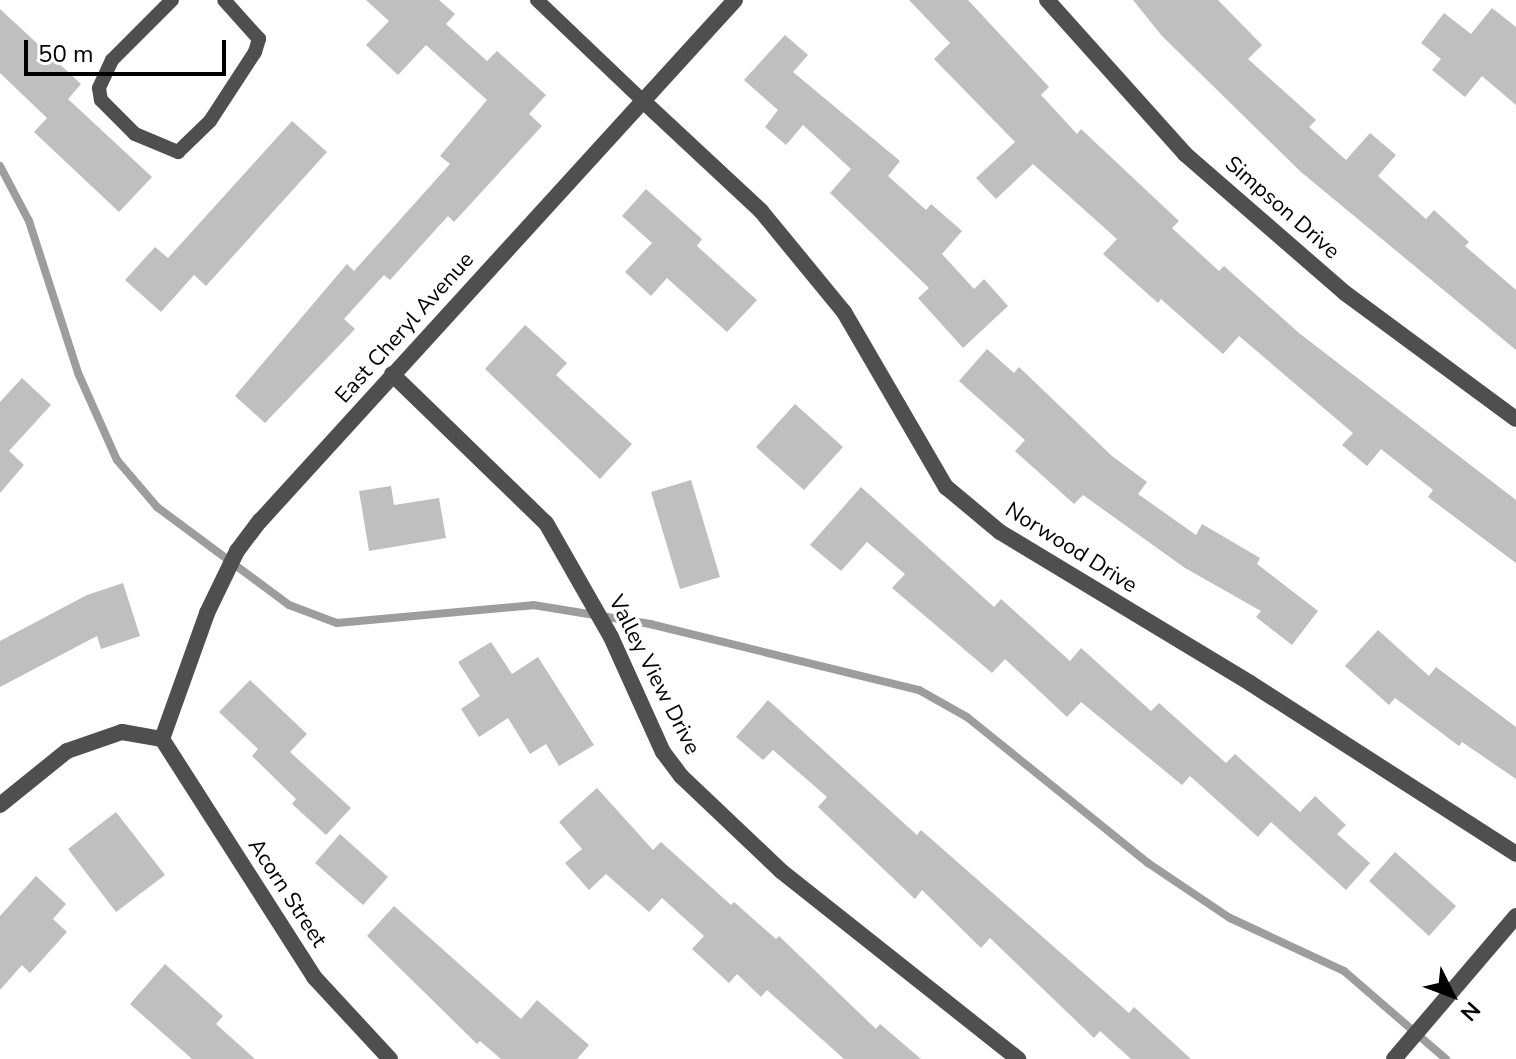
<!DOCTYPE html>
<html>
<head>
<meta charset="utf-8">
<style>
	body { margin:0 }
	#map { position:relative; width:1516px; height:1059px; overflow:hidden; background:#fff; font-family:"Nunito Sans",sans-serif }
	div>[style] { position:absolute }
	.stream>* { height:8px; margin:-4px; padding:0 4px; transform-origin:4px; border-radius:4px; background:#9d9d9d }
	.building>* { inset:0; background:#bfbfbf }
	.service>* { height:14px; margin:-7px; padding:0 7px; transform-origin:7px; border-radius:7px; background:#4f4f4f }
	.minor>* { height:16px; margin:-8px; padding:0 8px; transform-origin:8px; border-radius:8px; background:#4f4f4f }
	.tertiary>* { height:16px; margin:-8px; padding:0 8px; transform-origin:8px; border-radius:8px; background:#4f4f4f }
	span { translate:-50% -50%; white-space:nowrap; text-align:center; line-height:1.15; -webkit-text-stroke:6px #fff; paint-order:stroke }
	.street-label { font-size:22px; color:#000 }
	.north { position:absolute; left:1412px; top:955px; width:80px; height:80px; -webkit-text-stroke:6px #fff; paint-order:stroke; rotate:132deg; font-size:22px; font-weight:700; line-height:32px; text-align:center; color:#000 }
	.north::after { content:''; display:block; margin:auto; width:28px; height:36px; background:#000; clip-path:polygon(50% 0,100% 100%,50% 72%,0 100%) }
	.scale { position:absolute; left:24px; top:40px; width:202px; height:36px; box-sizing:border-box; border:4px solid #000; border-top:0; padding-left:10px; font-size:24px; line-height:28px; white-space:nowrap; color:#000; -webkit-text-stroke:6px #fff; paint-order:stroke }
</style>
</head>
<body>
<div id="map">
	<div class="stream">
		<div style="left:0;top:166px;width:62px;rotate:62.2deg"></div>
		<div style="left:29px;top:221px;width:160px;rotate:72.1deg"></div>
		<div style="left:78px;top:373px;width:95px;rotate:65.9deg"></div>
		<div style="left:117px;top:460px;width:62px;rotate:49.6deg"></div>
		<div style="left:157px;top:507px;width:164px;rotate:36.6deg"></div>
		<div style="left:289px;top:605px;width:51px;rotate:20.6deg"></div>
		<div style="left:337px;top:623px;width:197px;rotate:-5.2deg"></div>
		<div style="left:533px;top:605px;width:119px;rotate:9.2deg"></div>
		<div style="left:650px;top:624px;width:277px;rotate:13.8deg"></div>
		<div style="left:919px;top:690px;width:55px;rotate:29.4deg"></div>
		<div style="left:967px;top:717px;width:233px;rotate:38.9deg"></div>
		<div style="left:1148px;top:863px;width:99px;rotate:33.9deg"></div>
		<div style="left:1230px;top:918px;width:126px;rotate:24.9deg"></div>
		<div style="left:1344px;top:971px;width:135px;rotate:40.8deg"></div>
	</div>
	<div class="building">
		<div style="clip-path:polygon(366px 0,439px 0,455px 14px,446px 24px,487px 61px,497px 51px,546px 95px,529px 114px,542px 126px,454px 222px,448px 216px,390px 280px,384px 275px,344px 319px,355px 329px,265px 423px,235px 396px,347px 264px,354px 271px,450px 164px,440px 156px,487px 100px,426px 45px,398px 75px,366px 45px,389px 21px)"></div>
		<div style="clip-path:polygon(909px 0,968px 0,1049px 87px,1041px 95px,1077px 134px,1081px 129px,1179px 221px,1172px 228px,1219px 271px,1224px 266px,1299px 333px,1516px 500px,1516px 563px,1428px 497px,1433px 490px,1381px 449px,1367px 466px,1342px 445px,1353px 433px,1239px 336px,1223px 354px,1161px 299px,1158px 303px,1103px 254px,1117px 239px,1033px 164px,996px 199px,976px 178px,1015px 142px,934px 59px,950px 43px)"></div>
		<div style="clip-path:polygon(1133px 0,1218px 0,1262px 45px,1248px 59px,1316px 120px,1309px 127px,1346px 160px,1370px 133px,1396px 155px,1378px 176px,1426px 219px,1434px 210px,1469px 242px,1465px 246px,1516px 290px,1516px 350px,1301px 172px,1162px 36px)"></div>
		<div style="clip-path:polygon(1492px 8px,1516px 27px,1516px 105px,1482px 76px,1465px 97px,1432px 70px,1441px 59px,1421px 43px,1444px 13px,1471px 34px)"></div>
		<div style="clip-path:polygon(0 9px,81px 84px,68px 99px,152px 177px,119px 212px,34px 132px,47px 118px,0 73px)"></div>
		<div style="clip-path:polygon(785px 35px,808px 55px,793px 72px,900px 161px,888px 176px,926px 210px,931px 204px,962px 231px,942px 254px,974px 289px,984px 279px,1008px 306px,963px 348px,918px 298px,929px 288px,830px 193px,851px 169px,803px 125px,786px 145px,765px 127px,778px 110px,744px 80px)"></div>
		<div style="clip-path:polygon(292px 121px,327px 152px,206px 286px,194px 275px,161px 312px,125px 280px,155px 247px,168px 258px)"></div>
		<div style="clip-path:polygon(646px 189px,702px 239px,697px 246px,757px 300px,727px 332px,667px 278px,651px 296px,625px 272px,652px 243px,622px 216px)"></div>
		<div style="clip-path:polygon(525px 325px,567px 363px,556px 375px,632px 444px,600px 479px,485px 369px)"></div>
		<div style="clip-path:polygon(987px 349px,1014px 373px,1019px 367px,1112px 456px,1147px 482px,1138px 494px,1196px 535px,1202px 524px,1260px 558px,1257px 564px,1318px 611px,1292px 645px,1256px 617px,1261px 611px,1185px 568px,1083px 495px,1074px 504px,1015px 451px,1025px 440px,959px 381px)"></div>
		<div style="clip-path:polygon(22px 378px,51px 405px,9px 451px,24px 465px,0 493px,0 402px)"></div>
		<div style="clip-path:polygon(795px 404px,843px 447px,804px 490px,756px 447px)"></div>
		<div style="clip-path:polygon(691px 480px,720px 577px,680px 589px,651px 492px)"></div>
		<div style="clip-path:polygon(391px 486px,394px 505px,439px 498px,446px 538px,369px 551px,359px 491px)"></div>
		<div style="clip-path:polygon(861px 487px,994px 607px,1001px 599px,1070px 661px,1081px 648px,1151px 711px,1159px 703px,1226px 763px,1235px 754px,1300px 812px,1315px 796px,1346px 825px,1337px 834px,1370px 863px,1346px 890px,1271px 822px,1258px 837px,1190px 776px,1182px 785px,1081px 702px,1067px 717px,1005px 659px,992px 673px,892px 588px,905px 574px,867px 542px,841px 571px,810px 545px)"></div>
		<div style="clip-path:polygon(123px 583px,140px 636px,101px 649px,97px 636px,0 687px,0 641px,87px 595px)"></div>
		<div style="clip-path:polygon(1378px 630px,1429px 676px,1436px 667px,1516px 727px,1516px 779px,1462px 742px,1459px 746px,1395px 698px,1389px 705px,1345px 666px)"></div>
		<div style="clip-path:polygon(491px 642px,512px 674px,538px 657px,594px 745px,559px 766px,546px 744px,530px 754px,508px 718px,479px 737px,461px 709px,480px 696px,458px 662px)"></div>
		<div style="clip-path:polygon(250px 680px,307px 734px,290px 752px,351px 808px,326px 835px,292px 804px,296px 799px,252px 756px,258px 749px,219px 712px)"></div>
		<div style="clip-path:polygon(768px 700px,917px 835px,921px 830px,1129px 1013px,1134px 1007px,1191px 1059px,1131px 1059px,1100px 1031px,1094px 1038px,990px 938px,981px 948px,922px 890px,915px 899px,818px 807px,827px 797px,773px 750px,763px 760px,736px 737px)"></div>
		<div style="clip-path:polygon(597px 788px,653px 850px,661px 842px,731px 905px,734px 902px,776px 939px,779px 936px,876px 1029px,880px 1024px,921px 1059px,844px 1059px,767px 990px,761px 997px,737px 974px,729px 983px,692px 949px,704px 936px,662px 898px,649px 912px,606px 874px,589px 890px,565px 863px,582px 849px,559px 822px)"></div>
		<div style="clip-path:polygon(116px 812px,165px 875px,116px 912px,68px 849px)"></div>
		<div style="clip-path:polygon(340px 834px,388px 877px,363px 905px,315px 863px)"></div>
		<div style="clip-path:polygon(1395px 852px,1456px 906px,1429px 936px,1369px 881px)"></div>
		<div style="clip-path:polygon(36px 876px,66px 904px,53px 919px,67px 932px,30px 973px,22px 965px,0 990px,0 916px)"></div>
		<div style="clip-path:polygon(394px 906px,521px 1019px,537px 1000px,589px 1045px,577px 1059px,501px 1059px,480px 1041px,477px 1044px,367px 936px)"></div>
		<div style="clip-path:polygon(165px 964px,223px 1016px,216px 1024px,255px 1059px,192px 1059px,130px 1004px)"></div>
	</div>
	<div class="service">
		<div style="left:172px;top:0;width:85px;rotate:135deg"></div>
		<div style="left:112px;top:60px;width:31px;rotate:115deg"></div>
		<div style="left:99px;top:88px;width:12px;rotate:81deg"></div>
		<div style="left:101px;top:100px;width:48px;rotate:45deg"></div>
		<div style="left:135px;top:134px;width:47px;rotate:22.7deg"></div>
		<div style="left:178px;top:152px;width:45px;rotate:-44.1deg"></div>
		<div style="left:210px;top:121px;width:82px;rotate:-56.9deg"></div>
		<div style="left:255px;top:52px;width:14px;rotate:-73deg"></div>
		<div style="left:259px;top:39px;width:52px;rotate:-131.9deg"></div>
		<div style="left:537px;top:0;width:145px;rotate:43.6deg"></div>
	</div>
	<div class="minor">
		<div style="left:1047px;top:0;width:207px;rotate:48.1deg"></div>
		<div style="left:1185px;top:154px;width:212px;rotate:41deg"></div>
		<div style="left:1345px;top:293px;width:212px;rotate:36.4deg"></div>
		<div style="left:642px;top:100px;width:163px;rotate:43deg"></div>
		<div style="left:761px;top:211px;width:131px;rotate:50.6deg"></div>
		<div style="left:844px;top:312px;width:203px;rotate:59.8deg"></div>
		<div style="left:946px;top:487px;width:70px;rotate:39.8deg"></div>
		<div style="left:1000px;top:532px;width:292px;rotate:31.1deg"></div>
		<div style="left:1250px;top:683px;width:316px;rotate:32.7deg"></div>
		<div style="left:392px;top:374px;width:214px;rotate:44.1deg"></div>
		<div style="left:546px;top:523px;width:131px;rotate:60.3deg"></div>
		<div style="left:611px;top:637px;width:126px;rotate:65.7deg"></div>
		<div style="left:663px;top:752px;width:30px;rotate:53deg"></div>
		<div style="left:681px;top:776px;width:138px;rotate:43.5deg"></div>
		<div style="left:781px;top:871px;width:303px;rotate:38.4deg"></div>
		<div style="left:162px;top:739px;width:282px;rotate:57.4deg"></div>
		<div style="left:314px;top:977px;width:112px;rotate:47.2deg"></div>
		<div style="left:1394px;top:1059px;width:188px;rotate:-49.5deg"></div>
	</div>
	<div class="tertiary">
		<div style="left:0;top:805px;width:86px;rotate:-38.9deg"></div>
		<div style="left:67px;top:751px;width:58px;rotate:-19.1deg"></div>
		<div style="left:122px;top:732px;width:41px;rotate:9.9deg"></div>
		<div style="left:162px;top:739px;width:134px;rotate:-70.3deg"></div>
		<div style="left:207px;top:613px;width:69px;rotate:-64.2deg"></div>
		<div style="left:237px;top:551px;width:38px;rotate:-53deg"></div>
		<div style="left:260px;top:521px;width:705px;rotate:-47.64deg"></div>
	</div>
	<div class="street-label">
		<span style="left:1282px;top:208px;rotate:41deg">Simpson Drive</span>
		<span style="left:405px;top:328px;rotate:-48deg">East Cheryl Avenue</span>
		<span style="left:1071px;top:548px;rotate:32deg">Norwood Drive</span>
		<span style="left:654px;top:675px;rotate:63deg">Valley View Drive</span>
		<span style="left:287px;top:893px;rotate:57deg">Acorn Street</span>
	</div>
	<div class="north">N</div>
	<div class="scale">50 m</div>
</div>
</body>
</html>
